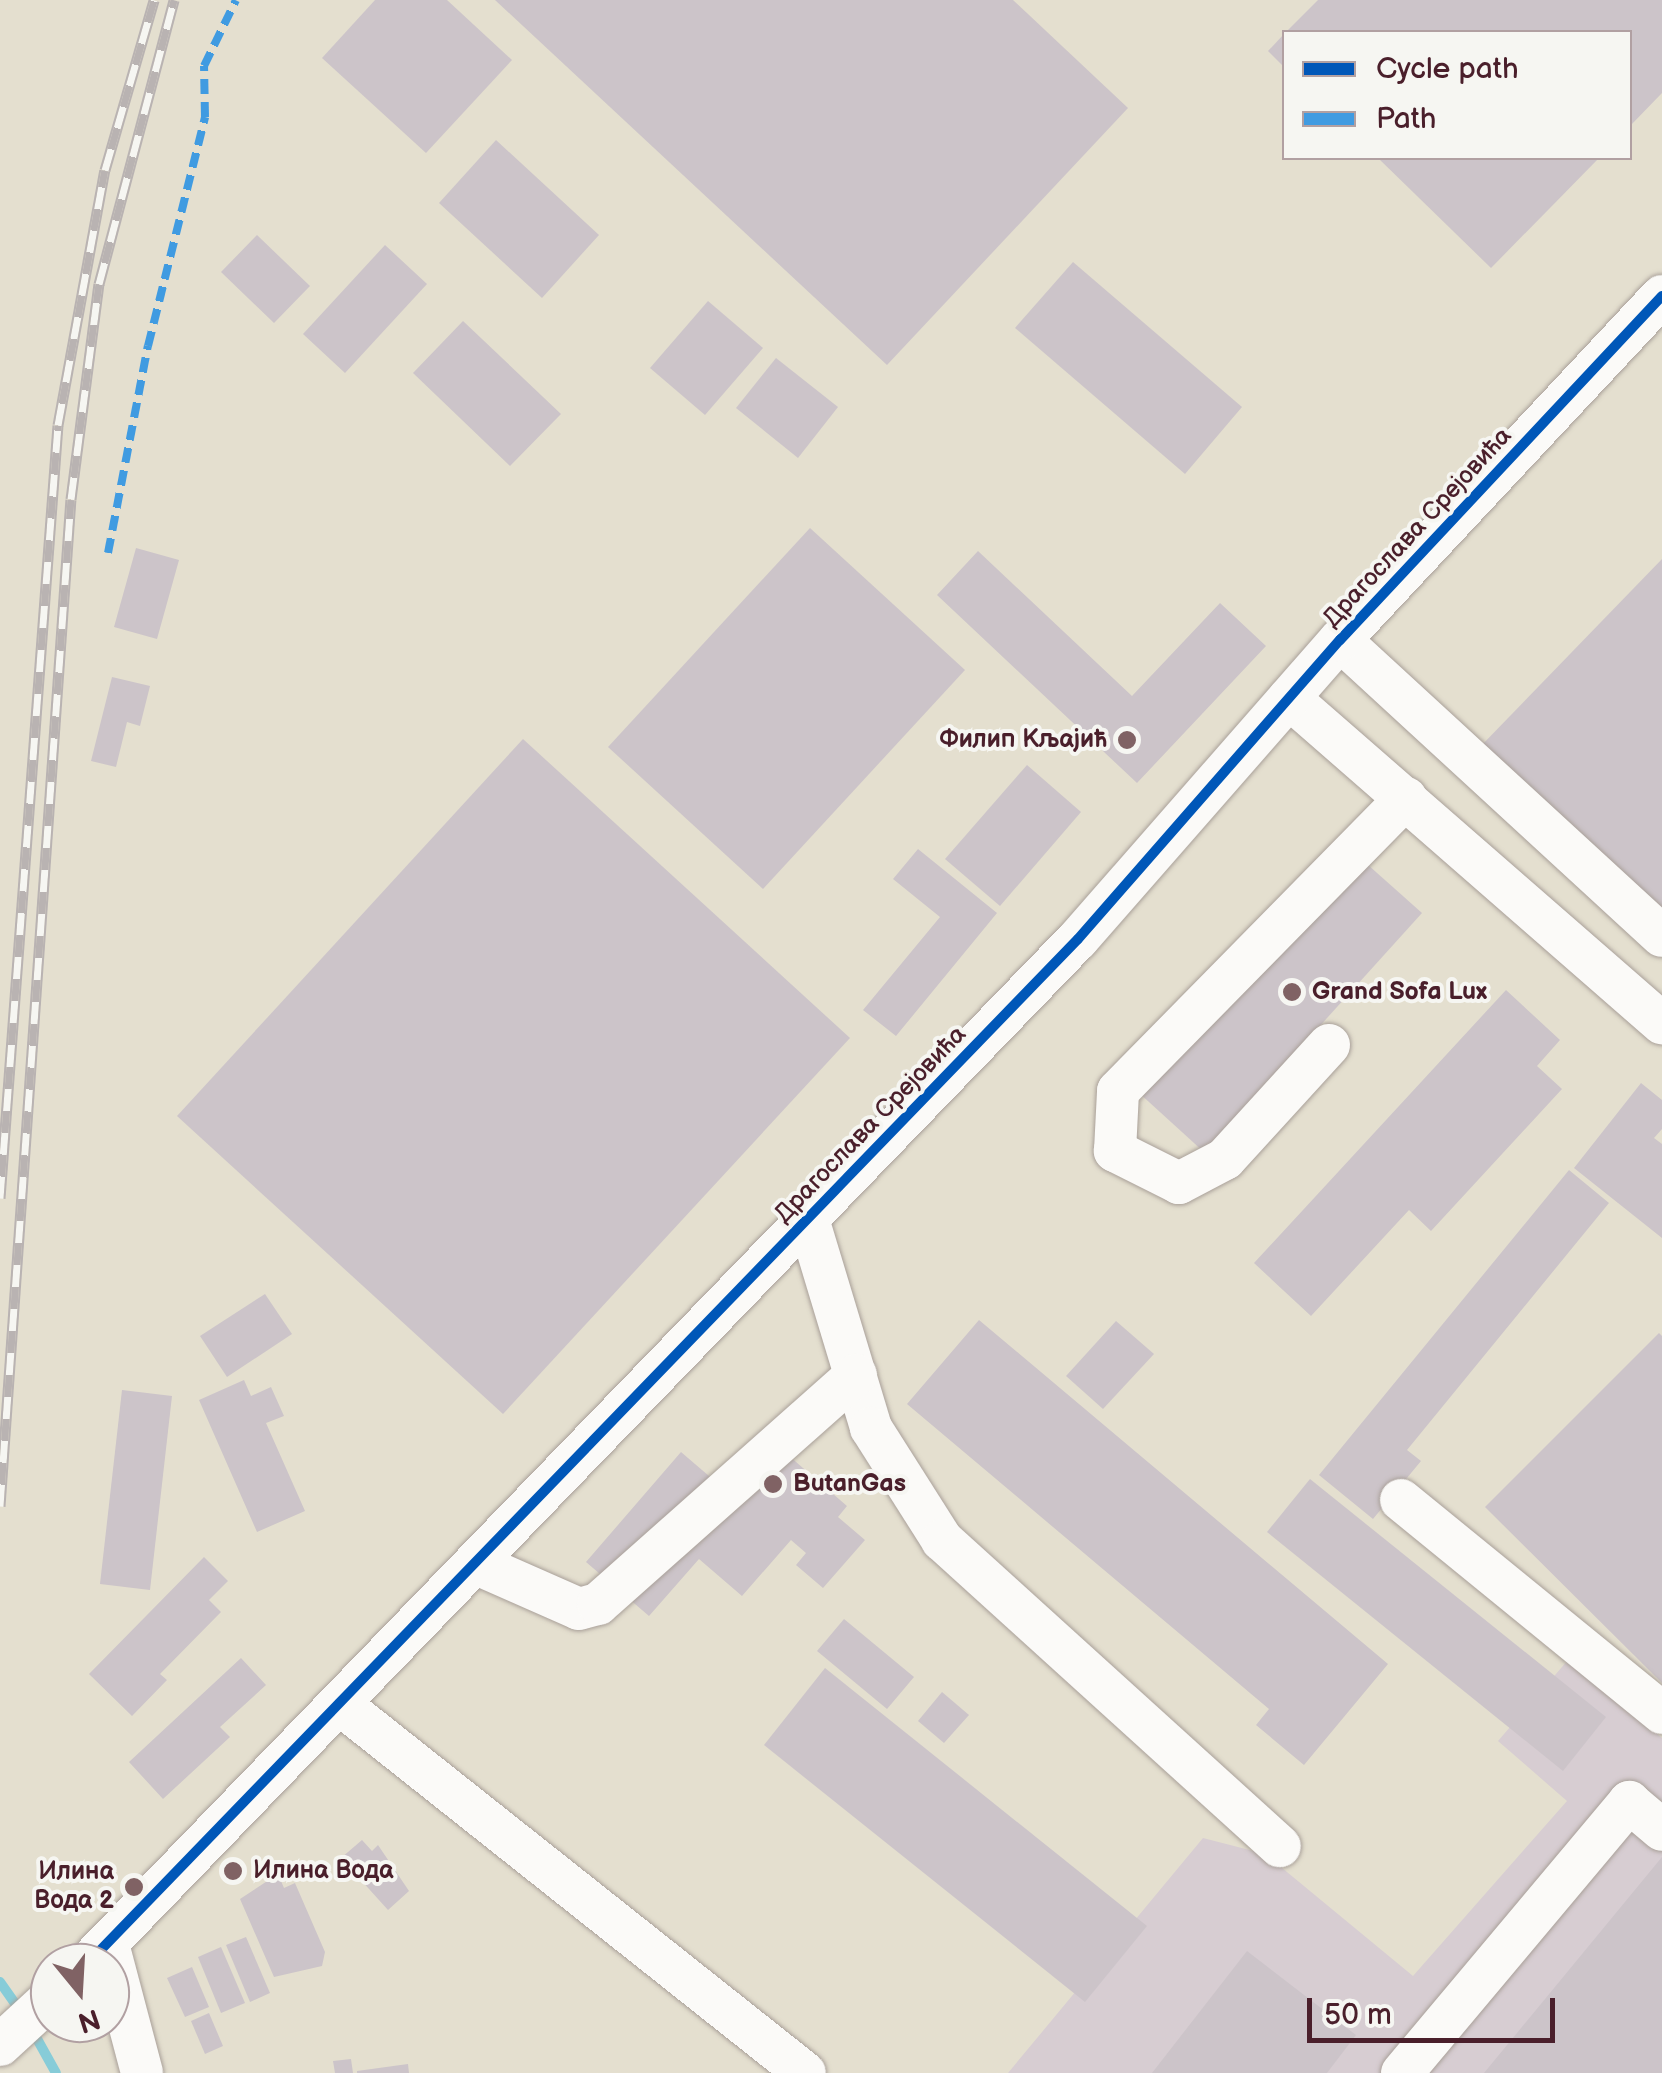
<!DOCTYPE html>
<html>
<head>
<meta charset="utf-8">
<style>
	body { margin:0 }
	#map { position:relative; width:1662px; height:2073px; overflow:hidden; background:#e4dfcf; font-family:"Balsamiq Sans",sans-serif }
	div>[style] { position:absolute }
	.industrial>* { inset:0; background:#d7cdd2 }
	.stream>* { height:10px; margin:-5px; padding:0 5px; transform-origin:5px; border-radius:5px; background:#87ccd8 }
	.building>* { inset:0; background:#ccc4c9 }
	.roads { filter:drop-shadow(0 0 2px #a9a099) drop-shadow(0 0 2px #a9a099) }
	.minor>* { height:42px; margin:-21px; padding:0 21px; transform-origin:21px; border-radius:21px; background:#fbfaf8 }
	.rail>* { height:11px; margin-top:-5.5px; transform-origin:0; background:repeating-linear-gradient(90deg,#f6f6f2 0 22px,#b9b3b2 0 44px); box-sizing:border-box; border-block:2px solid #b9b3b2 }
	.quiet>* { height:8px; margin-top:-4px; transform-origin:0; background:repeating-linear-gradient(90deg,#409be1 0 15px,transparent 0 23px) }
	.cycleway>* { height:10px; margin:-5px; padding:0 5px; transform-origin:5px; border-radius:5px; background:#0057b8 }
	.dots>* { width:28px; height:28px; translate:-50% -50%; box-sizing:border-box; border:5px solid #f6f6f2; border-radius:50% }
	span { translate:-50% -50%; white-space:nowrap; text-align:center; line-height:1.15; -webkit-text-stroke:8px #f6f6f2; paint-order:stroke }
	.street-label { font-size:25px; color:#4a1f2b }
	.poi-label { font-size:25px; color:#4a1f2b; font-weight:700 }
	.right { translate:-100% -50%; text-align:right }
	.left { translate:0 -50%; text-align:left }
	.legend { position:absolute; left:1282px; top:30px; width:350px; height:130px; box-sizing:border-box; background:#f6f6f2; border:2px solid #b1a0a2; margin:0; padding:12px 18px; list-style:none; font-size:30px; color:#4a1f2b }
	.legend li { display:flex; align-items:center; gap:20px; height:50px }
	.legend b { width:50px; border:2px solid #b1a0a2 }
	.north { position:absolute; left:30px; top:1943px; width:100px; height:100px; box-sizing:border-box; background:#f6f6f2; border:2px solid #b1a0a2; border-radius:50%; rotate:162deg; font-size:28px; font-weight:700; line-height:40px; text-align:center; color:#4a1f2b }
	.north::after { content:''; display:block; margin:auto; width:35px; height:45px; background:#806264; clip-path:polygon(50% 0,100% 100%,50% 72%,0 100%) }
	.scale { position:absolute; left:1307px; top:1998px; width:248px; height:45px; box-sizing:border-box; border:5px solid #4a1f2b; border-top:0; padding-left:12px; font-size:30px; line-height:35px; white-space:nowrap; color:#4a1f2b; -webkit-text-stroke:8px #f6f6f2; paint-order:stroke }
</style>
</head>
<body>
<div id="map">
	<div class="industrial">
		<div style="clip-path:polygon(1568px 1660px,1662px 1738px,1662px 2073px,1008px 2073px,1203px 1838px,1265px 1854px,1413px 1976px,1567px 1801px,1498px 1741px)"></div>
	</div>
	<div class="stream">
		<div style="left:0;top:1982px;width:39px;rotate:55deg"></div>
		<div style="left:31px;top:2028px;width:51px;rotate:60.9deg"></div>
	</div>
	<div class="building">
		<div style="clip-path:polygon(375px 0,447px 0,512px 60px,426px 153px,322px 58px)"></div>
		<div style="clip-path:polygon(495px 0,1013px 0,1128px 108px,887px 365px)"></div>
		<div style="clip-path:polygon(1318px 0,1662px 0,1662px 93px,1630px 126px,1630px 32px,1286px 32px)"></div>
		<div style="clip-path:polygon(1284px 34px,1284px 67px,1268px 51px)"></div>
		<div style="clip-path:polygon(496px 140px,599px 235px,542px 298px,439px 203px)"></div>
		<div style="clip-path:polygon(1378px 158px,1599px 158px,1491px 268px)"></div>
		<div style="clip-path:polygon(257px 235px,310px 286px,274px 323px,221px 272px)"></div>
		<div style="clip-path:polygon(385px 245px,427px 284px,345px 373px,303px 334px)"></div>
		<div style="clip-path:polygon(1073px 262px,1242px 407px,1185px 474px,1015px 328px)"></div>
		<div style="clip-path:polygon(708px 301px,763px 348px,705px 415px,650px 368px)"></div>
		<div style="clip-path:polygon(463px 321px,561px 414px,510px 466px,413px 373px)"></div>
		<div style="clip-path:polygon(776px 358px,838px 407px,798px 458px,736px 408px)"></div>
		<div style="clip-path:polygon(810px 528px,965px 670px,763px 889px,608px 747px)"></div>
		<div style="clip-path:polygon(136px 548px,179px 560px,157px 639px,114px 627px)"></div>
		<div style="clip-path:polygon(978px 551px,1132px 696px,1220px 603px,1266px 646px,1137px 783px,937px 595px)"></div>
		<div style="clip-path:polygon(1662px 559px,1662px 924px,1478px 749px)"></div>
		<div style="clip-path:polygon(112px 677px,150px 686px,140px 726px,127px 722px,116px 767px,91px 761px)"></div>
		<div style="clip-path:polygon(523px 739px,850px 1038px,503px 1414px,177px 1116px)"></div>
		<div style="clip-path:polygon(1027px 765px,1081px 812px,1000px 906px,945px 859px)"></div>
		<div style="clip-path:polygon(918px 849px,997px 913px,896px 1036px,863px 1010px,940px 917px,893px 879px)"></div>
		<div style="clip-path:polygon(1358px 856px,1422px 913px,1205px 1153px,1138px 1092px)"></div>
		<div style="clip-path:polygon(1506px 990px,1560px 1040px,1537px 1066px,1562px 1089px,1431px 1231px,1409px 1210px,1311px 1316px,1254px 1263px)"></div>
		<div style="clip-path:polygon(1641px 1083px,1662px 1100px,1662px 1129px,1654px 1138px,1662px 1144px,1662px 1238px,1574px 1168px)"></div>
		<div style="clip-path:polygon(1569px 1170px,1609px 1203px,1407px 1450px,1421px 1461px,1373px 1519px,1319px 1475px)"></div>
		<div style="clip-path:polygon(265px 1294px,292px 1334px,227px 1377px,200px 1336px)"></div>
		<div style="clip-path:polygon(979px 1320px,1388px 1664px,1304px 1765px,1256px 1725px,1269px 1709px,907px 1404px)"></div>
		<div style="clip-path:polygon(1116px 1321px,1154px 1354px,1103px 1409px,1066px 1376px)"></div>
		<div style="clip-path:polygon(1659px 1333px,1662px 1336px,1662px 1683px,1485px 1507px)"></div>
		<div style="clip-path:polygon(244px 1380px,251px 1396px,271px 1387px,284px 1416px,266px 1423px,305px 1511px,257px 1532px,199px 1400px)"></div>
		<div style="clip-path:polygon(122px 1390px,172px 1396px,150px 1590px,100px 1584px)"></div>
		<div style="clip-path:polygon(781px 1449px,847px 1506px,838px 1517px,865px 1540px,823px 1588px,796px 1565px,806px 1553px,791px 1540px,742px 1596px,699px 1559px,649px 1616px,586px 1562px,681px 1452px,737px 1500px)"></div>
		<div style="clip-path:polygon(1310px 1479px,1606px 1717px,1563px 1771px,1267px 1532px)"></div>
		<div style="clip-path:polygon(204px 1557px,228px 1581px,209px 1600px,221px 1612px,160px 1674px,167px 1680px,132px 1716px,89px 1674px)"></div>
		<div style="clip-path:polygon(844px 1619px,914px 1677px,887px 1709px,817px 1651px)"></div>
		<div style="clip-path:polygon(241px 1658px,266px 1685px,220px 1727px,230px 1737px,163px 1799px,129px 1762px)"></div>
		<div style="clip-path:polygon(825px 1668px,1147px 1926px,1085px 2002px,764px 1745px)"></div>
		<div style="clip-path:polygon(942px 1692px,969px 1715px,944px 1743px,918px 1721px)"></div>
		<div style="clip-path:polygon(362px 1840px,372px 1851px,378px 1845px,409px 1891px,388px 1910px,341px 1858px)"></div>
		<div style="clip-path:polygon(1662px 1857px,1662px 2073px,1484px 2073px,1634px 1891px)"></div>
		<div style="clip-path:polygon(278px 1874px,284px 1888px,295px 1883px,325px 1952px,322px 1966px,274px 1977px,240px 1899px)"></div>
		<div style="clip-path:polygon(246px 1937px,270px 1993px,250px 2002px,226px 1945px)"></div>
		<div style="clip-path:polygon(221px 1947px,245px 2003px,221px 2013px,198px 1957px)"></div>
		<div style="clip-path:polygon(1247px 1951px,1356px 2035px,1327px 2073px,1152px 2073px)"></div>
		<div style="clip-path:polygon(192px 1967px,209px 2007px,185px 2017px,167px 1978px)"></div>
		<div style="clip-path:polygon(209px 2013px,223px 2046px,205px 2054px,191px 2021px)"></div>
		<div style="clip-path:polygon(351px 2059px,353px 2073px,335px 2073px,333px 2061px)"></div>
		<div style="clip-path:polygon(408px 2064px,409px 2073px,357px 2073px,357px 2071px)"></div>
	</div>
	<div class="roads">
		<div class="minor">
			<div style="left:1340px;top:640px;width:437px;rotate:42.6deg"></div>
			<div style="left:1289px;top:698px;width:495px;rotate:41.1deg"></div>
			<div style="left:1329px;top:1045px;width:154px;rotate:132.4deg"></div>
			<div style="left:1225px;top:1159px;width:52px;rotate:152.4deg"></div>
			<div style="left:1179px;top:1183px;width:72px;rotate:-153.4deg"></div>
			<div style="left:1115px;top:1151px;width:60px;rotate:-87.1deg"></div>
			<div style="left:1118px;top:1091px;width:411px;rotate:-45.5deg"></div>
			<div style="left:808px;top:1219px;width:218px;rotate:73.2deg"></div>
			<div style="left:871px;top:1428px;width:133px;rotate:57.6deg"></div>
			<div style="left:942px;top:1540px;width:456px;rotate:42.2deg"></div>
			<div style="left:1401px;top:1500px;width:337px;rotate:39.2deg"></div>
			<div style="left:477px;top:1564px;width:111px;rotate:23.8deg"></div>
			<div style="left:579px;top:1609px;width:20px;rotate:-15deg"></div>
			<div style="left:598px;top:1604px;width:345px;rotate:-41.6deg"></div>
			<div style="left:341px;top:1705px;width:592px;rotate:38.42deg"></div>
			<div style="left:108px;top:1944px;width:133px;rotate:75.2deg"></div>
			<div style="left:88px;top:1963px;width:1424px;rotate:-45.97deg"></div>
			<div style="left:1078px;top:939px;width:398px;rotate:-48.8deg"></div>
			<div style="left:1340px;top:640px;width:471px;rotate:-46.9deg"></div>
			<div style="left:0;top:2045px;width:68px;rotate:-42.6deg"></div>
			<div style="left:1402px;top:2073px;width:354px;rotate:-50deg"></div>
			<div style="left:1629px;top:1802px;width:43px;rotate:40.3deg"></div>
		</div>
	</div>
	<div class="rail">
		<div style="left:0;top:1198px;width:775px;rotate:-85.71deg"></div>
		<div style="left:58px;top:425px;width:259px;rotate:-79.6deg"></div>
		<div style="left:105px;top:170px;width:177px;rotate:-73.9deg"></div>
		<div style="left:0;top:1506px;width:1009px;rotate:-85.97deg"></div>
		<div style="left:71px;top:499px;width:217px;rotate:-82.6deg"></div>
		<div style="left:99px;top:284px;width:294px;rotate:-75.2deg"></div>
	</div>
	<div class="quiet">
		<div style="left:108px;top:553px;width:211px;rotate:-79.1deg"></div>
		<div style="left:148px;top:346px;width:236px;rotate:-76deg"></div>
		<div style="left:205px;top:117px;width:51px;rotate:-91.1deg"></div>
		<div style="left:204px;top:66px;width:73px;rotate:-64.1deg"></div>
	</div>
	<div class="cycleway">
		<div style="left:88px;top:1963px;width:1424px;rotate:-45.97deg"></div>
		<div style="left:1078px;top:939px;width:398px;rotate:-48.8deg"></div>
		<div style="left:1340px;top:640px;width:471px;rotate:-46.9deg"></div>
	</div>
	<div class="dots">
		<div style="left:1127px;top:740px;background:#806264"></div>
		<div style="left:1292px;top:992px;background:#806264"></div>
		<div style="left:773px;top:1484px;background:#806264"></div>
		<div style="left:233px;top:1871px;background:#806264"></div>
		<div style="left:134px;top:1887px;background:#806264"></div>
	</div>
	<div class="street-label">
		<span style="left:1418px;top:528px;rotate:-47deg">Драгослава Срејовића</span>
		<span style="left:871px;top:1125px;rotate:-46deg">Драгослава Срејовића</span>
	</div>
	<div class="poi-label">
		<span class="right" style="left:1107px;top:740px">Филип Кљајић</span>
		<span class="left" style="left:1312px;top:992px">Grand Sofa Lux</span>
		<span class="left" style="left:793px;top:1484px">ButanGas</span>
		<span class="left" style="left:253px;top:1871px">Илина Вода</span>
		<span class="right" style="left:114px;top:1887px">Илина<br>Вода 2</span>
	</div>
	<ul class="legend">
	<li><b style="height:12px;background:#0057b8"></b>Cycle path</li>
	<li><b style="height:12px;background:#409be1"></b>Path</li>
	</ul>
	<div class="north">N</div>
	<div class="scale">50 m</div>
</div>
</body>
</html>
